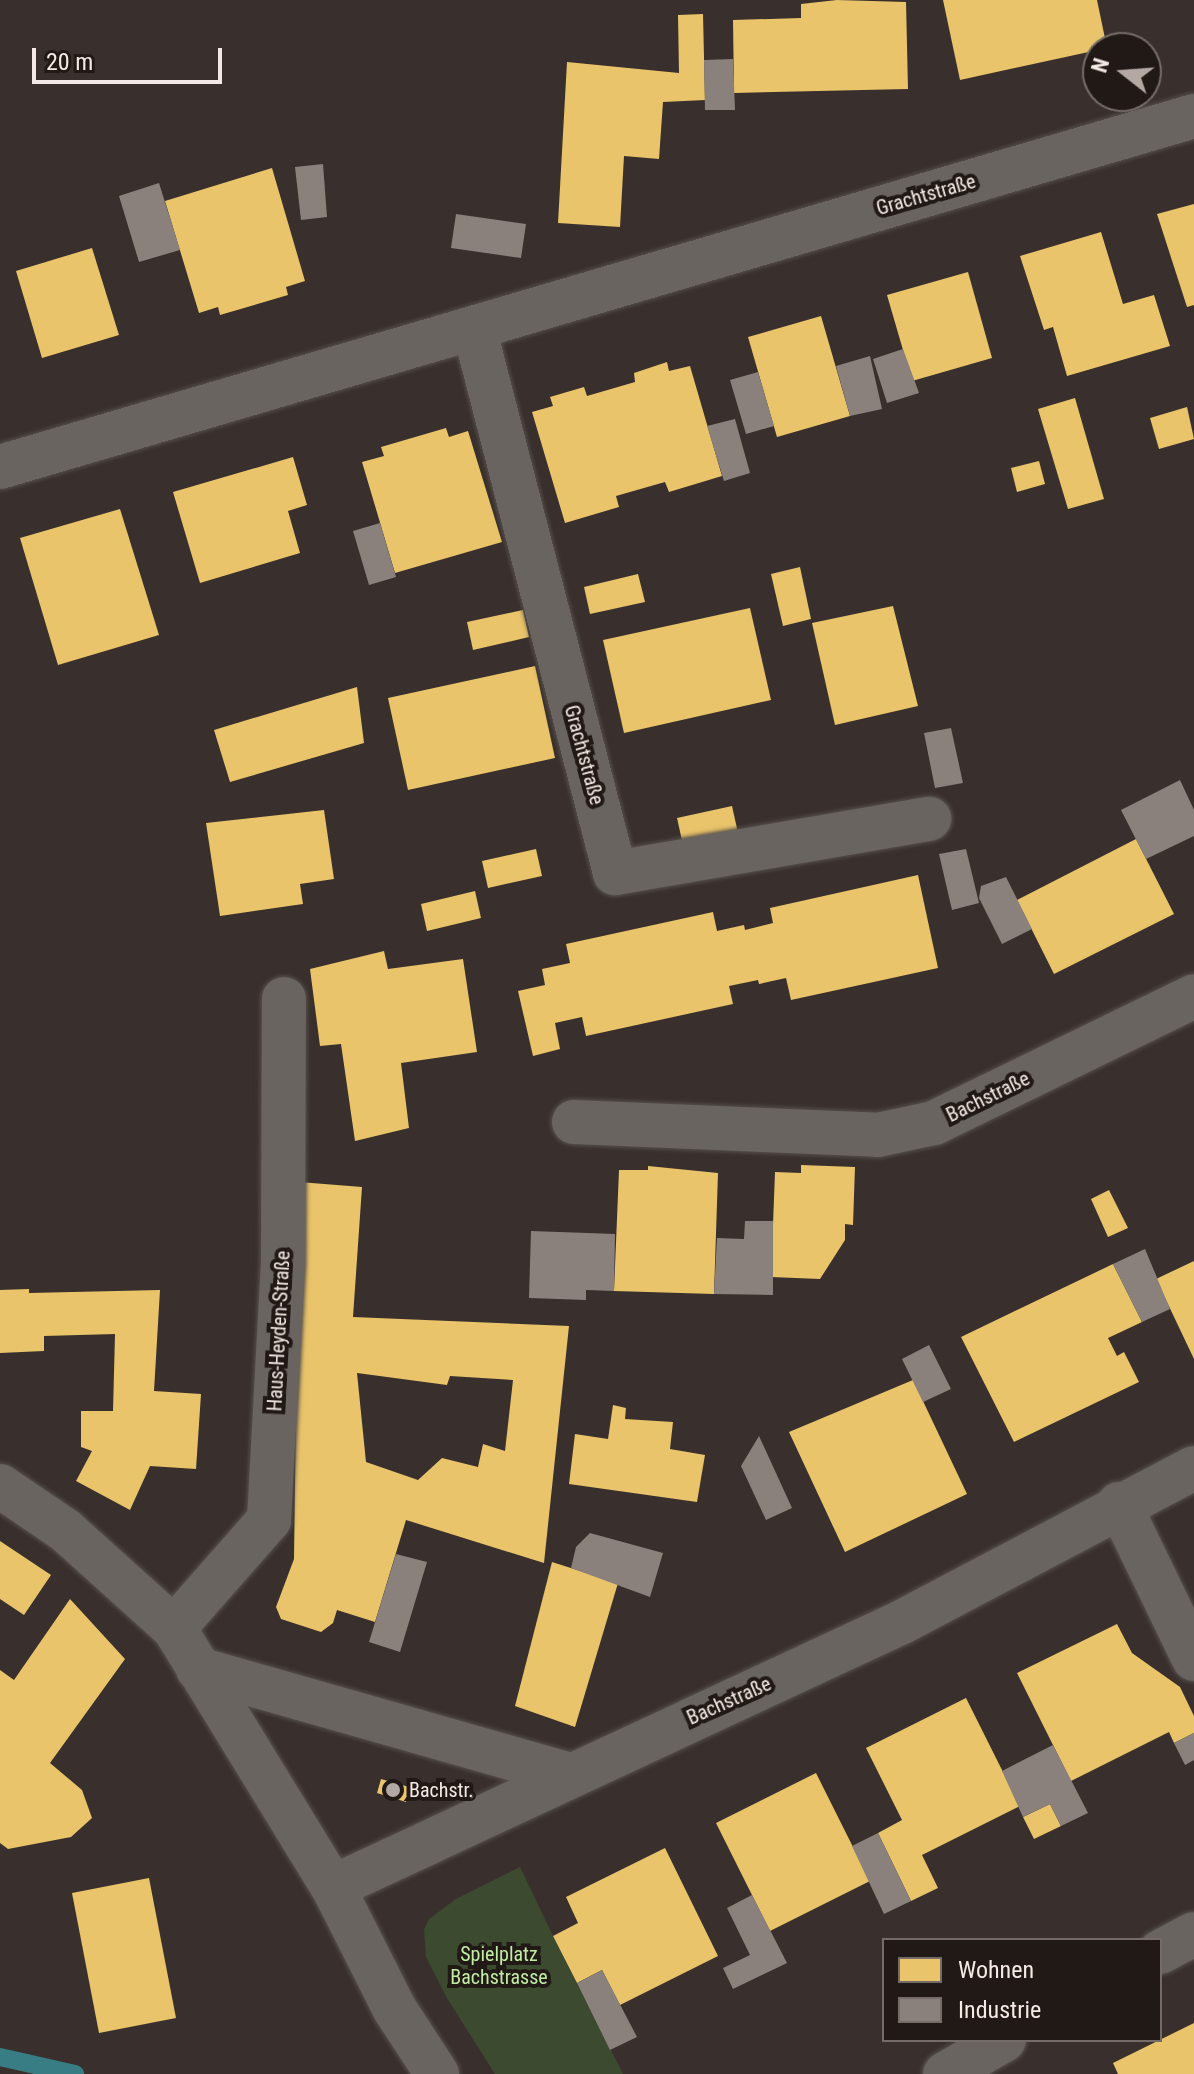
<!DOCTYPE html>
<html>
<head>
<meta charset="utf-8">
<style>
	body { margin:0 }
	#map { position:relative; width:1194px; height:2074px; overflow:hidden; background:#39302d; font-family:"Roboto Condensed",sans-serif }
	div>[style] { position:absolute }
	.green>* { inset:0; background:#3c4b2f }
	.homes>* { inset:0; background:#e9c46a }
	.industry>* { inset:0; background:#8a817c }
	.stream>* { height:18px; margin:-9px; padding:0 9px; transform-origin:9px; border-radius:9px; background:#397d84 }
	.roads { filter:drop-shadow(0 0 2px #564f4b) drop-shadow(0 0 2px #564f4b) }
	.minor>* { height:44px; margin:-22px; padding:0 22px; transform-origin:22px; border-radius:22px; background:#6a6461 }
	.dots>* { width:22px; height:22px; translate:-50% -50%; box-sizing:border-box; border:4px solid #201915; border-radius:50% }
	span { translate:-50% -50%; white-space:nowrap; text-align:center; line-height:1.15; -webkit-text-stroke:8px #201915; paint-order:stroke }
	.street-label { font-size:20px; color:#f4e9e4 }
	.poi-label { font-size:20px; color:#f4e9e4 }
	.left { translate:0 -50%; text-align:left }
	.park-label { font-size:20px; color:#c1eca4 }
	.legend { position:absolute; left:882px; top:1938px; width:280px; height:104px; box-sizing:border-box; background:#201915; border:2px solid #756c68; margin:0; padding:10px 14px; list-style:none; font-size:24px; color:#f4e9e4 }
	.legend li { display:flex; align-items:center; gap:16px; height:40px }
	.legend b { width:40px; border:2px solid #756c68 }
	.north { position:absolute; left:1082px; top:32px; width:80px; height:80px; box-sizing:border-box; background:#201915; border:2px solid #756c68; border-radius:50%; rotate:287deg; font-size:22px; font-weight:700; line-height:32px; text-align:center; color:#f4e9e4 }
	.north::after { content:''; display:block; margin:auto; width:28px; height:36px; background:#b3a8a4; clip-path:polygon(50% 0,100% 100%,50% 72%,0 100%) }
	.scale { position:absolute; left:32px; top:48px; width:190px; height:36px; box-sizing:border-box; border:4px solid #f4e9e4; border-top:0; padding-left:10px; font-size:24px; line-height:28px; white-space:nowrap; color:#f4e9e4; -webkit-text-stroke:6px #201915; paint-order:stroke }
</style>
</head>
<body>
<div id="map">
	<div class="green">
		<div style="clip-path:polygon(520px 1867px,553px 1936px,623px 2074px,495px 2074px,447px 1998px,426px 1957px,424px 1929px,429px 1919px,456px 1899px)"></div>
	</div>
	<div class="homes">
		<div style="clip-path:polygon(837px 0,906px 2px,908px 89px,734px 93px,733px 20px,801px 18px,801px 4px)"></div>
		<div style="clip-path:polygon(943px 0,1097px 0,1107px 48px,960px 80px)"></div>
		<div style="clip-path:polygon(703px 14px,705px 100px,663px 102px,659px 159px,624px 156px,620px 227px,558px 223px,567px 62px,679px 73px,678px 15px)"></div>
		<div style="clip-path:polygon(272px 168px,305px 281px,286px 287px,288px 295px,220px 315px,218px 307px,199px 313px,165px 201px)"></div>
		<div style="clip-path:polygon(1194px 204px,1194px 305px,1187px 307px,1157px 214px)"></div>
		<div style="clip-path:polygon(1101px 232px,1123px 304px,1154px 295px,1170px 346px,1067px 376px,1053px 327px,1044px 330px,1020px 256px)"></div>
		<div style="clip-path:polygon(92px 248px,119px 335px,42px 358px,16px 271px)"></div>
		<div style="clip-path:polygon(968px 272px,992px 358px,912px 381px,887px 295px)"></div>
		<div style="clip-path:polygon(821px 316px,850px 416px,777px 437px,748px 337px)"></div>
		<div style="clip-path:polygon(667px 362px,669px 371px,690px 366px,722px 476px,669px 492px,665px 482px,616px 496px,619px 507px,565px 523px,532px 412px,553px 406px,550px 397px,584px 387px,587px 396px,635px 382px,634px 373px)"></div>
		<div style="clip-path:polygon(1075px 398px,1104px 499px,1068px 509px,1038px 409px)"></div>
		<div style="clip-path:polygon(1187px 407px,1194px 439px,1159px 449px,1150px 418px)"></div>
		<div style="clip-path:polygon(446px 428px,449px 437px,468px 431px,502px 542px,395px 573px,362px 462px,384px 456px,381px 447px)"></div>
		<div style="clip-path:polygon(293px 457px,307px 505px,288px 511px,300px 553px,200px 583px,173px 492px)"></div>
		<div style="clip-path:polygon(1039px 461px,1045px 484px,1017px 492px,1011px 468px)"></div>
		<div style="clip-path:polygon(120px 509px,159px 635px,58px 665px,20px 538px)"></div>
		<div style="clip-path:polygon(800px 567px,811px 619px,783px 626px,771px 574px)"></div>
		<div style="clip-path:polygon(638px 574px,645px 602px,590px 614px,584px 587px)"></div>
		<div style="clip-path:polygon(893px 606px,918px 706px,835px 725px,812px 623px)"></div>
		<div style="clip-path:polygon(750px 608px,771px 700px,624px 733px,603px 640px)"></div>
		<div style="clip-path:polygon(523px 610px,529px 637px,473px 650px,467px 622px)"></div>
		<div style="clip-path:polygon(535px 666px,555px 758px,408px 790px,388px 698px)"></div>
		<div style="clip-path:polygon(357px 687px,364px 743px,230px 782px,214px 730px)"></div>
		<div style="clip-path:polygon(732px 806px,738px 833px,683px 845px,677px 818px)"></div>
		<div style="clip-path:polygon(324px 810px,334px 879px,300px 884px,303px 904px,220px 916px,206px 823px)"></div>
		<div style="clip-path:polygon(1136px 839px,1174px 914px,1054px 974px,1017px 900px)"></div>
		<div style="clip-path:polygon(536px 849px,542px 876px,488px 888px,482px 861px)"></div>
		<div style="clip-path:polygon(918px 875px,938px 968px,791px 1000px,786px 978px,759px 984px,758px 980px,729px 986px,733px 1004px,586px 1036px,582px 1017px,555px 1023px,560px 1049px,533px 1056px,518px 991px,545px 985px,542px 969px,570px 963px,566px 944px,713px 912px,717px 931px,744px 925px,745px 930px,773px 923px,770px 908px)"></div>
		<div style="clip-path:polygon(475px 891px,481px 918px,427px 931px,421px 904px)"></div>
		<div style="clip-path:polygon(384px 951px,388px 969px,463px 959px,477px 1052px,401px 1063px,409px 1128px,355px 1141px,341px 1044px,320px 1046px,310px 969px)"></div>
		<div style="clip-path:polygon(801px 1165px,855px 1167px,853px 1225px,845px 1224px,845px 1240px,820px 1279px,771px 1277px,775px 1172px,801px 1173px)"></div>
		<div style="clip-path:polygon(648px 1166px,718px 1173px,714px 1294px,614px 1291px,619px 1170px,648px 1170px)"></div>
		<div style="clip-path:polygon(evenodd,299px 1182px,362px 1187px,353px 1317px,569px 1326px,544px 1563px,406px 1520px,375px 1622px,337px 1610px,333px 1623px,321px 1632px,281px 1619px,276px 1607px,294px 1559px,299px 1182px,357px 1373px,447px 1385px,450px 1376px,513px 1380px,505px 1451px,483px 1444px,478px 1467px,442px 1458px,418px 1480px,366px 1462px,357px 1373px)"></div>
		<div style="clip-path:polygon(1109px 1190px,1128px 1228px,1108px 1237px,1091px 1199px)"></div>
		<div style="clip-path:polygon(1194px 1261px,1194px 1359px,1156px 1279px)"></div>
		<div style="clip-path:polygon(1113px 1264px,1142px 1322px,1108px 1338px,1117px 1356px,1124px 1352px,1139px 1382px,1014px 1442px,961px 1337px)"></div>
		<div style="clip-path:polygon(29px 1289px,29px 1293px,160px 1290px,154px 1391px,201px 1394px,196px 1469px,150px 1466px,130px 1510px,76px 1481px,92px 1451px,81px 1447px,81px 1411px,113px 1411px,115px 1334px,44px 1336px,44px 1351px,0 1353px,0 1290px)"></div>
		<div style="clip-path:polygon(913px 1380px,967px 1494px,845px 1552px,789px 1432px)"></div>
		<div style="clip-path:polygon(613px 1405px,626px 1408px,625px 1419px,673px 1422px,670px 1449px,705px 1455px,697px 1502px,569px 1484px,575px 1434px,608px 1439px)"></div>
		<div style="clip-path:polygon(0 1541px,51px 1575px,24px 1615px,0 1599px)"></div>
		<div style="clip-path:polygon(552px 1562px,618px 1583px,575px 1727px,515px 1706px)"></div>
		<div style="clip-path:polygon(70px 1599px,125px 1659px,50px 1763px,82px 1790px,92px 1818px,71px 1837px,8px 1849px,0 1843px,0 1670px,14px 1680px)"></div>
		<div style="clip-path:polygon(1117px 1624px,1132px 1653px,1180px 1687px,1194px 1716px,1194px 1733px,1174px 1743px,1169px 1732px,1071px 1781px,1017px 1673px)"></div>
		<div style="clip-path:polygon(966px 1698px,1020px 1806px,922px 1855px,938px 1888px,911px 1901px,878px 1833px,902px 1820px,866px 1748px)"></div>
		<div style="clip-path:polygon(816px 1773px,870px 1881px,770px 1931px,716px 1823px)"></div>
		<div style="clip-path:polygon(381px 1779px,409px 1787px,406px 1802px,377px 1793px)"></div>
		<div style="clip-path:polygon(1050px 1804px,1061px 1826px,1034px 1839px,1023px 1817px)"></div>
		<div style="clip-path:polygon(665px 1848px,718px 1956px,620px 2005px,602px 1970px,577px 1983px,553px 1936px,578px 1923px,566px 1897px)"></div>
		<div style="clip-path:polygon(149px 1878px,176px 2018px,99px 2033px,72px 1893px)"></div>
		<div style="clip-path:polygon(1194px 2023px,1194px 2074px,1118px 2074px,1113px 2063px)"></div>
	</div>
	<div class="industry">
		<div style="clip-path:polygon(733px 59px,735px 110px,705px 110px,704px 60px)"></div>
		<div style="clip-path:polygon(323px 164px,327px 217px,301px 220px,295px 167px)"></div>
		<div style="clip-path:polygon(159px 183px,180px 250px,139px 262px,119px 196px)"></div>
		<div style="clip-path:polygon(456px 214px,526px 224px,521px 258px,451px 248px)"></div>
		<div style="clip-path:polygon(903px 349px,919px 393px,887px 403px,873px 359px)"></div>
		<div style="clip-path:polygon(870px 356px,882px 409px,850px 416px,836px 366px)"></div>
		<div style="clip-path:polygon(758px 372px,774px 426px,746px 434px,730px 380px)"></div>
		<div style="clip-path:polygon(735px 419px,750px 473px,724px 481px,707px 426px)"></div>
		<div style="clip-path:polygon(380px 523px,396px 577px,369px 585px,353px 531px)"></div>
		<div style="clip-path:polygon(951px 728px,963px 783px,935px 788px,924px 733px)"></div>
		<div style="clip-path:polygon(1180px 780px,1194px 810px,1194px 836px,1146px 859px,1121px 810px)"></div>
		<div style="clip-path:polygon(966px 849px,979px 903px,952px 910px,939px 854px)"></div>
		<div style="clip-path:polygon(1006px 877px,1032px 929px,1002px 944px,979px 898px,981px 886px)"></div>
		<div style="clip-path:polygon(745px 1221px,773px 1221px,773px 1295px,714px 1294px,717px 1238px,744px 1239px)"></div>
		<div style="clip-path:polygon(531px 1231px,615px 1234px,614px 1291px,586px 1290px,586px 1300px,529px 1298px)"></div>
		<div style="clip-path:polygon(1145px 1249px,1170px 1309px,1142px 1322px,1113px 1264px)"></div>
		<div style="clip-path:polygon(929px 1345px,951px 1389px,923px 1402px,902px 1359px)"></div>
		<div style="clip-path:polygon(759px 1436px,792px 1508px,766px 1520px,741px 1466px)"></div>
		<div style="clip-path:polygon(590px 1533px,663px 1553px,650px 1597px,571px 1568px,576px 1547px)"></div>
		<div style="clip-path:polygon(396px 1554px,427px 1562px,400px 1652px,369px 1642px)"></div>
		<div style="clip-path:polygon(1194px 1733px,1194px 1760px,1185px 1765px,1174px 1743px)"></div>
		<div style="clip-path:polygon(1053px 1745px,1088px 1813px,1061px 1826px,1050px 1804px,1023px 1817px,1002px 1771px)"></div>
		<div style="clip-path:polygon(878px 1833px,911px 1901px,884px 1914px,852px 1846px)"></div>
		<div style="clip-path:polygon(752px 1895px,787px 1963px,733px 1989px,723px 1968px,750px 1955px,727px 1908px)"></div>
		<div style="clip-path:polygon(602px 1970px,637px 2037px,610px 2050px,577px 1983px)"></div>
	</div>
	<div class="stream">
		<div style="left:0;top:2057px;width:77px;rotate:12.8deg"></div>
	</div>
	<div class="roads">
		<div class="minor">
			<div style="left:474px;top:328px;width:563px;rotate:75.49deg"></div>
			<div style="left:615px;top:873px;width:319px;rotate:-9.8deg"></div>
			<div style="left:0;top:467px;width:1245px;rotate:-16.38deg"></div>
			<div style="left:574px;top:1122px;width:304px;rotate:2.4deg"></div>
			<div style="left:878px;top:1135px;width:57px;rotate:-12.1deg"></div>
			<div style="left:934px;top:1123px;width:289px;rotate:-26deg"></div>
			<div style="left:0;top:1486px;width:78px;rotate:34.1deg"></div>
			<div style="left:65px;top:1530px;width:147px;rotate:42deg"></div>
			<div style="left:174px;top:1628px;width:304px;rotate:58.5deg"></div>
			<div style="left:333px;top:1887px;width:136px;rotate:63.2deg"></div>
			<div style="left:394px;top:2008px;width:79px;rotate:56.9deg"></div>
			<div style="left:1119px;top:1504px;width:172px;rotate:64.2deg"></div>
			<div style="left:174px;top:1628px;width:144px;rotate:-48.7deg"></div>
			<div style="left:269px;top:1520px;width:259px;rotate:-86.9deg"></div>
			<div style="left:283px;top:1261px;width:262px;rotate:-89.8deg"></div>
			<div style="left:198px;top:1669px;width:384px;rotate:15.9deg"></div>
			<div style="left:333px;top:1887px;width:628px;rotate:-24.97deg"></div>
			<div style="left:902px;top:1622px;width:330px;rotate:-27.8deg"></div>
			<div style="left:1160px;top:1952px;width:38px;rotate:-28deg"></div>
			<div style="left:945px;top:2074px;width:68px;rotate:-30deg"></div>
		</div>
	</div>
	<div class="dots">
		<div style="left:393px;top:1790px;background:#b3a8a4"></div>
	</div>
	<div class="street-label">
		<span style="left:926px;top:195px;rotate:-16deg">Grachtstraße</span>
		<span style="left:584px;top:755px;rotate:75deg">Grachtstraße</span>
		<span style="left:988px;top:1097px;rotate:-26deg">Bachstraße</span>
		<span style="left:279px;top:1331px;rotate:-87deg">Haus-Heyden-Straße</span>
		<span style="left:729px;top:1701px;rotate:-24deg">Bachstraße</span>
	</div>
	<div class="poi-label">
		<span class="left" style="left:409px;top:1790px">Bachstr.</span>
	</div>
	<div class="park-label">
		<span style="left:499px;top:1966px">Spielplatz<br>Bachstrasse</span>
	</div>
	<ul class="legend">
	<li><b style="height:22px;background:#e9c46a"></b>Wohnen</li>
	<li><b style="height:22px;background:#8a817c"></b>Industrie</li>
	</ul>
	<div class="north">N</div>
	<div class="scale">20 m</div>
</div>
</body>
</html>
